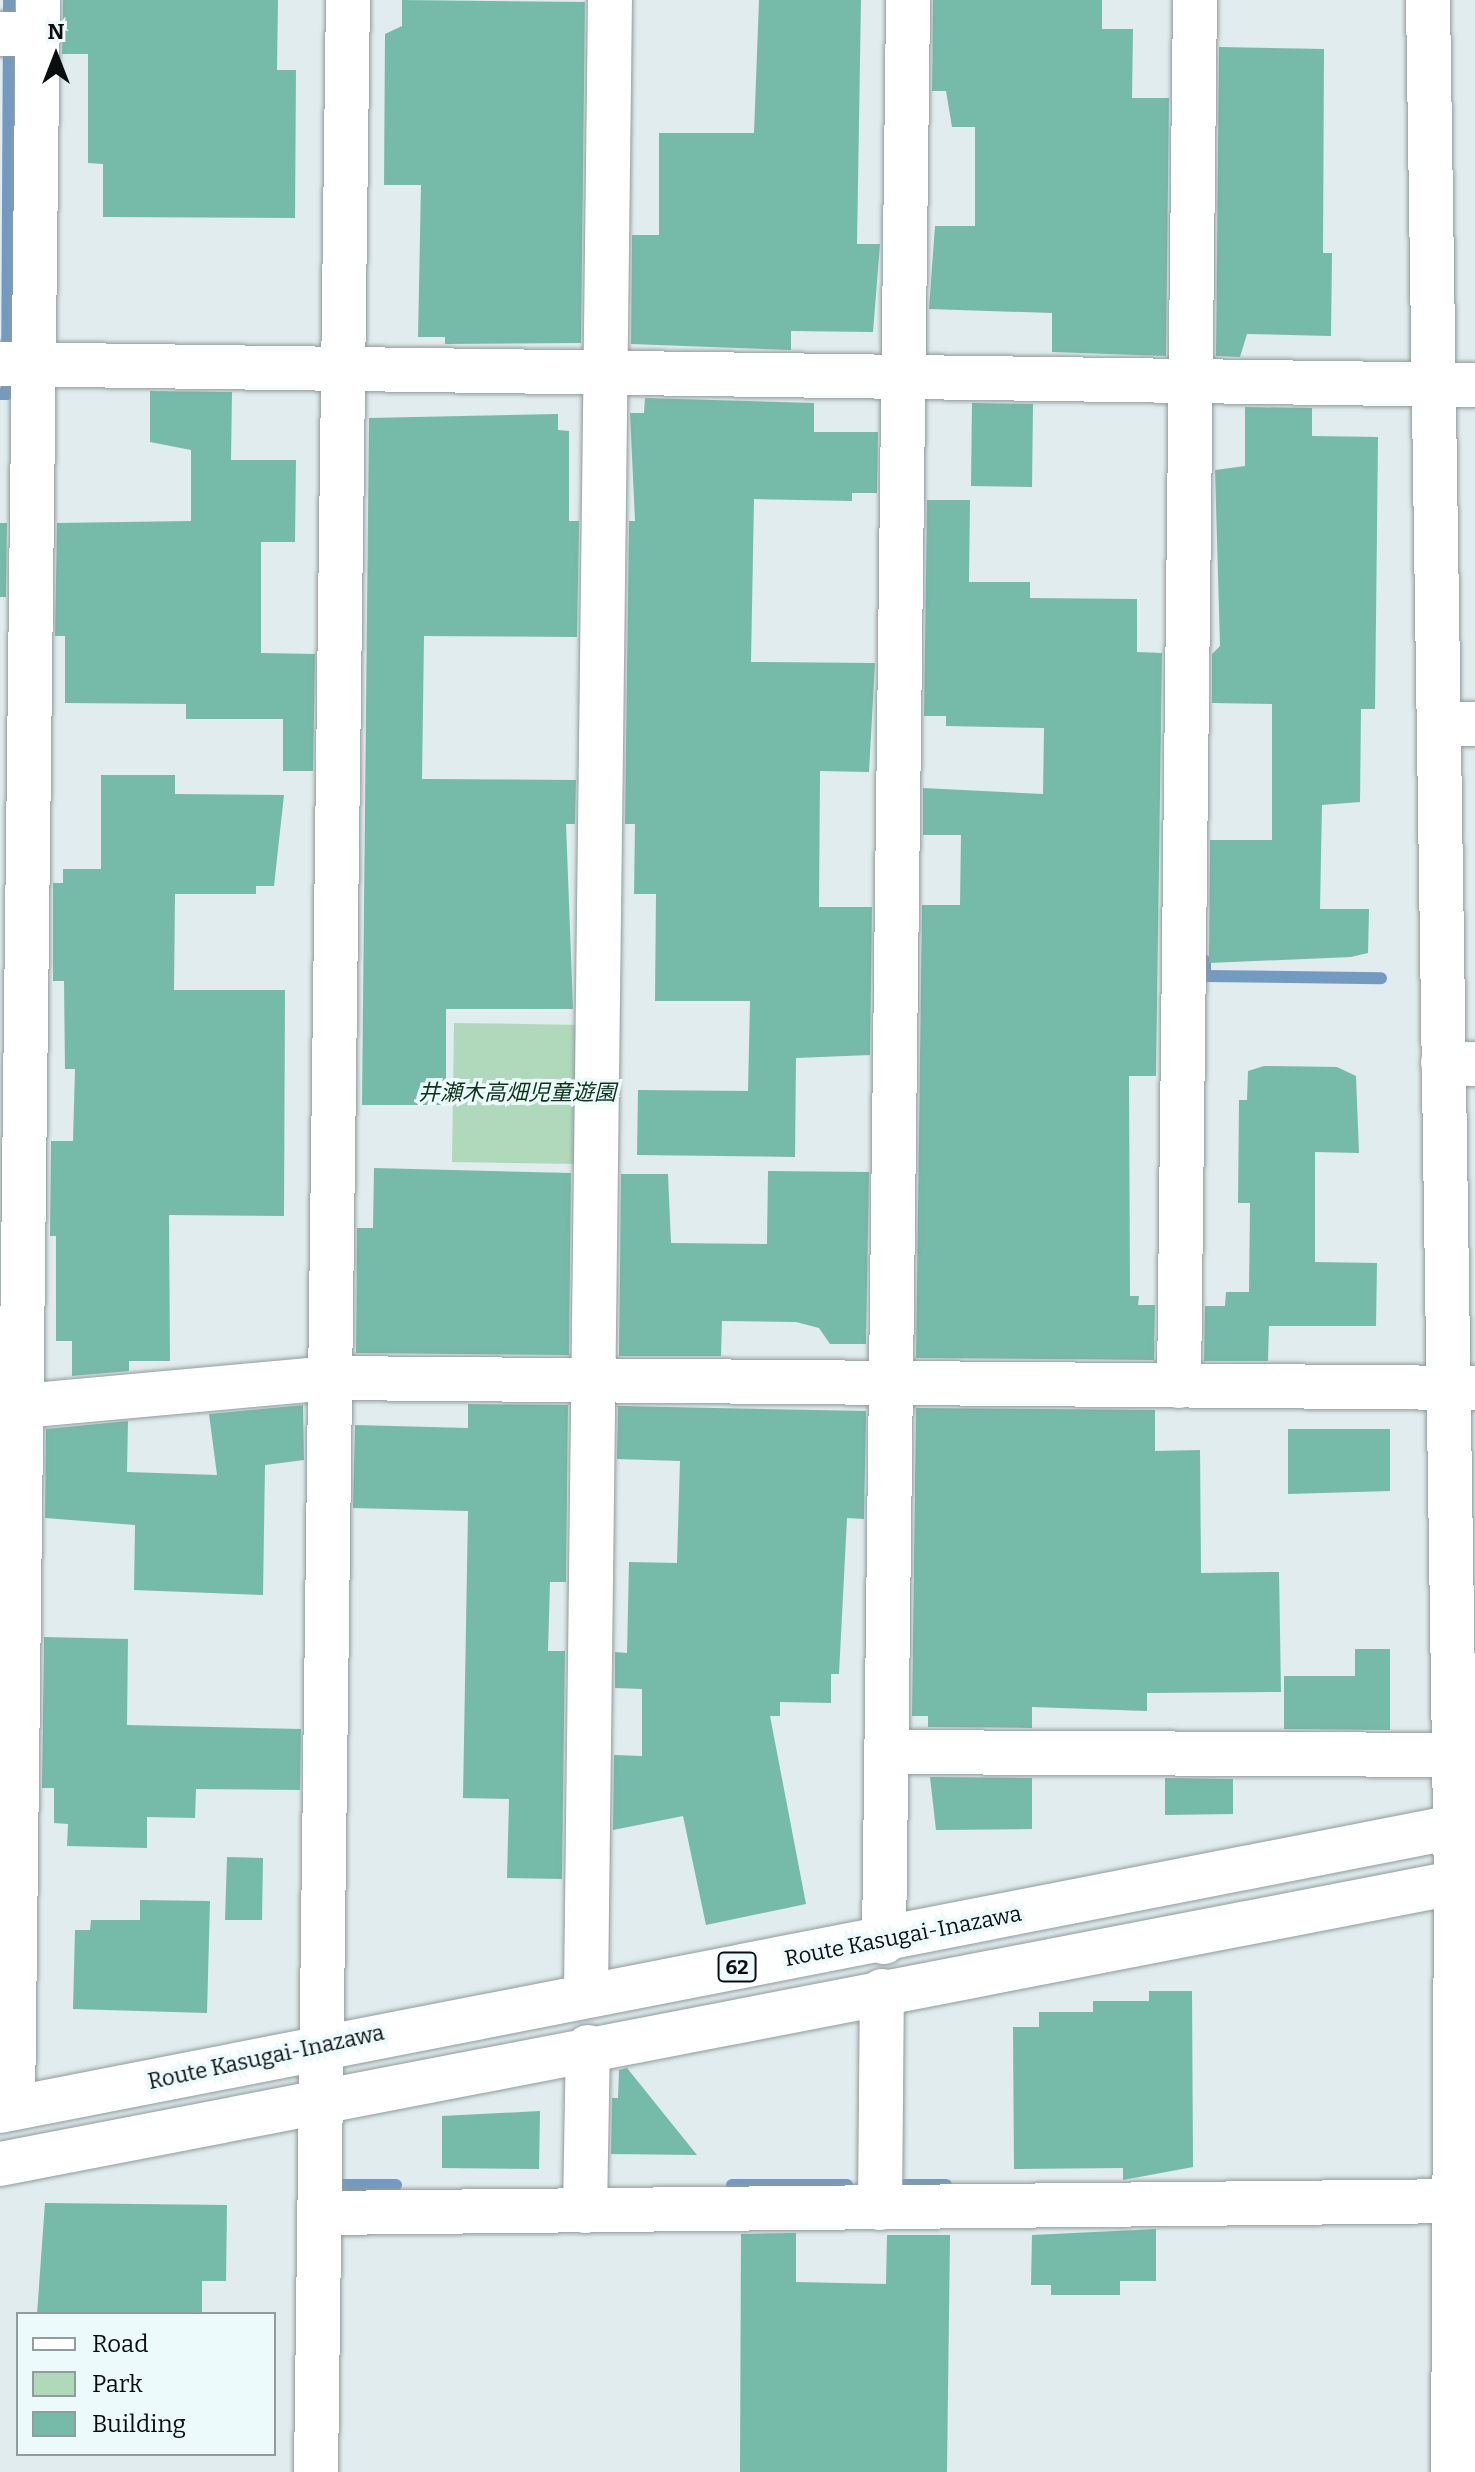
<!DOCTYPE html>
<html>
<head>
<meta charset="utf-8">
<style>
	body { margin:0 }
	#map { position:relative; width:1475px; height:2472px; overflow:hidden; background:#e0eced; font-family:Bitter,"Noto Sans JP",serif }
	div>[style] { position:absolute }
	.green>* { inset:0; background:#afd9ba }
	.stream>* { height:12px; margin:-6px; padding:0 6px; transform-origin:6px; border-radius:6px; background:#749ac2 }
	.building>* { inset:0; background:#76baa9 }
	.roads { filter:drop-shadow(0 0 2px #909b9c) drop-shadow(0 0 2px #909b9c) }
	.minor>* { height:44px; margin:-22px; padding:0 22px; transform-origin:22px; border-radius:22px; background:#fff }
	.tertiary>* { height:44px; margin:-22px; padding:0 22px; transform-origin:22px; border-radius:22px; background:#fff }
	.primary>* { height:44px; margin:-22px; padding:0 22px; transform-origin:22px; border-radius:22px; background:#fff }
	span { translate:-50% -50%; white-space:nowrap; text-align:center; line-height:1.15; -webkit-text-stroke:7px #edfafb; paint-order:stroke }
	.shield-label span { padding:2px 6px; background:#edfafb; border:2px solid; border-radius:6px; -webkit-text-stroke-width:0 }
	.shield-label { font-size:20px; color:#0a0e0e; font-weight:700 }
	.park-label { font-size:22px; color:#0e341c; font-style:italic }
	.street-label { font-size:22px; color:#0a0e0e }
	.legend { position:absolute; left:16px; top:2312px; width:260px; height:144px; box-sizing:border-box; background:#edfafb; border:2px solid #929c9c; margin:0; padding:10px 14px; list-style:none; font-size:24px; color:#0a0e0e }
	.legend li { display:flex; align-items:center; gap:16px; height:40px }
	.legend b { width:40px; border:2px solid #929c9c }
	.north { position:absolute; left:16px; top:16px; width:80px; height:80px; -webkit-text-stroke:6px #edfafb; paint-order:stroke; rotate:0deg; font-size:22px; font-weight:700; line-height:32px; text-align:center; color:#0a0e0e }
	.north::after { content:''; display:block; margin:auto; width:28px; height:36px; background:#0a0e0e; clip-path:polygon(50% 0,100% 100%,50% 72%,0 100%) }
</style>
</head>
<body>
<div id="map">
	<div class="green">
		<div style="clip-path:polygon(454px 1023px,583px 1025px,580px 1164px,452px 1162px)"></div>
	</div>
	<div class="stream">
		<div style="left:0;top:394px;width:7px"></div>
		<div style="left:7px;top:394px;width:394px;rotate:-89.7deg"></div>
		<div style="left:1205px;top:961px;width:15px;rotate:90deg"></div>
		<div style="left:1205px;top:976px;width:176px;rotate:0.7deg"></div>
		<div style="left:336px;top:2185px;width:60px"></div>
		<div style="left:732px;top:2185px;width:115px"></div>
		<div style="left:905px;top:2185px;width:41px"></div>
	</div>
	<div class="building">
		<div style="clip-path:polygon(63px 0,278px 0,277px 70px,296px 70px,295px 218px,103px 217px,103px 164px,88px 163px,88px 54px,62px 54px)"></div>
		<div style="clip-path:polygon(402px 0,585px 2px,581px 343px,445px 344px,445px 337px,418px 337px,421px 185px,384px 185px,385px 34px,402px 26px)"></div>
		<div style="clip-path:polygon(759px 0,861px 0,857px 244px,880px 244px,873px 332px,791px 331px,791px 350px,631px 344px,632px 235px,659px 235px,659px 133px,754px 133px)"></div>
		<div style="clip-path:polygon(933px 0,1102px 0,1102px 29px,1133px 29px,1132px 98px,1169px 98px,1166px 356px,1052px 352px,1052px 313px,929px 309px,935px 226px,975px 226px,975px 127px,952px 127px,946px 91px,932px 91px)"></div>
		<div style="clip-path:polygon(1219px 47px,1324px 49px,1323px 253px,1332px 253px,1331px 336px,1247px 334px,1240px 357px,1216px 356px)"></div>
		<div style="clip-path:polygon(150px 391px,232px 392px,231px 460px,296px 460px,295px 542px,261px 542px,261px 653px,315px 654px,313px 771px,283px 771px,283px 719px,186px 719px,186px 704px,65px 703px,65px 636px,55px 636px,57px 523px,191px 521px,191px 450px,150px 442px)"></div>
		<div style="clip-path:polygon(645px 398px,814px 403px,814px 432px,878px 432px,877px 493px,852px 493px,852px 501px,754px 499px,751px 662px,875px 663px,869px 772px,820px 771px,819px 907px,872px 907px,870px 1055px,796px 1058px,795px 1157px,637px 1155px,638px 1090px,748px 1091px,750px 1001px,655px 1001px,656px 894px,634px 894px,635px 824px,625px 824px,629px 521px,635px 521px,630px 413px,644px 413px)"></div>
		<div style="clip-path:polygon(972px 403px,1033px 404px,1032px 487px,971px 486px)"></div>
		<div style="clip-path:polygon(1245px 407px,1312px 408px,1312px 436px,1378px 437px,1375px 709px,1361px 709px,1360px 802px,1322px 805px,1320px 909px,1369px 909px,1368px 953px,1351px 957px,1209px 963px,1210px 840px,1272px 840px,1272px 704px,1212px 703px,1212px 654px,1220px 646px,1215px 470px,1245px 466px)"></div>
		<div style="clip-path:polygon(558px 414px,558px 430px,569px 431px,569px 521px,579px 521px,577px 637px,424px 636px,422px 779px,576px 780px,575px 824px,566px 824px,573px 1009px,446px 1009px,446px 1105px,362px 1105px,369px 418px)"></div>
		<div style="clip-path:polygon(927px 500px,970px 500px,969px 582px,1030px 582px,1030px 598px,1137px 599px,1137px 652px,1162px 653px,1156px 1076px,1129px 1076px,1130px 1296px,1139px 1296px,1138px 1305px,1155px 1305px,1154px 1360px,916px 1358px,922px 905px,960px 905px,961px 835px,923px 835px,923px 788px,1043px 794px,1044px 728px,946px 726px,946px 716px,924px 716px)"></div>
		<div style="clip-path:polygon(0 523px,7px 523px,6px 597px,0 597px)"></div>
		<div style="clip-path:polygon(101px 775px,175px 775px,175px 794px,284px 795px,274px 886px,256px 886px,256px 894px,175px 894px,174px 990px,285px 990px,284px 1216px,169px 1215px,170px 1361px,129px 1361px,129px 1371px,72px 1376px,72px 1341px,56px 1341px,56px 1236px,50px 1236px,51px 1141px,73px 1141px,75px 1069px,65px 1069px,64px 981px,53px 981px,53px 883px,63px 883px,63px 869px,101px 869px)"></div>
		<div style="clip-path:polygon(1264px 1066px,1337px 1067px,1356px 1076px,1359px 1153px,1315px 1152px,1315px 1262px,1377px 1263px,1376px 1326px,1269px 1326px,1268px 1361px,1204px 1361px,1205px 1306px,1225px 1306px,1226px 1292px,1249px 1292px,1250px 1203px,1238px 1203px,1239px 1100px,1247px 1100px,1248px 1071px)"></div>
		<div style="clip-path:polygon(374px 1168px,571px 1173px,569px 1355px,356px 1353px,357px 1228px,373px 1228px)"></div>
		<div style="clip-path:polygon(768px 1171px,869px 1172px,866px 1344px,830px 1344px,819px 1328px,796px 1322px,722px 1321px,721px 1356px,619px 1356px,621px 1174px,668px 1174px,671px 1243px,767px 1244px)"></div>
		<div style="clip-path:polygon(468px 1404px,568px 1405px,566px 1582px,550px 1582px,548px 1651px,565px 1651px,562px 1879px,507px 1878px,509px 1799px,463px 1798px,468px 1511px,353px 1508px,355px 1425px,468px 1428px)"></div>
		<div style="clip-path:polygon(303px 1405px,304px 1460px,265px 1465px,263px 1595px,134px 1590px,135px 1525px,45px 1518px,46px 1429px,128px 1421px,127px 1472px,217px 1475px,209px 1414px)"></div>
		<div style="clip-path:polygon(618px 1406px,866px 1411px,864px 1519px,847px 1518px,839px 1674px,831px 1674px,831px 1703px,780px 1702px,780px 1716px,770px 1716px,806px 1904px,706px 1925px,683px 1816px,613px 1830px,614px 1755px,642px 1756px,642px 1689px,615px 1688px,615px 1652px,627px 1653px,629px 1562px,677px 1563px,680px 1461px,617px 1459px)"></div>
		<div style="clip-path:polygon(916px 1408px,1155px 1410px,1155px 1451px,1200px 1450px,1201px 1573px,1279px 1572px,1281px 1692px,1147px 1693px,1147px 1711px,1032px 1707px,1032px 1728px,928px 1727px,928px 1716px,912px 1716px)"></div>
		<div style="clip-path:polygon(1288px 1429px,1390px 1429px,1390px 1491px,1288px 1494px)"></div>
		<div style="clip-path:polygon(44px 1637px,128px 1639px,127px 1725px,301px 1729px,300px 1790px,196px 1789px,195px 1818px,147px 1817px,147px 1848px,67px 1846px,68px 1824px,54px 1823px,54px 1788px,42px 1788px)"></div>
		<div style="clip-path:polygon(1355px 1649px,1390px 1649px,1390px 1730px,1284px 1729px,1284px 1676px,1355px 1676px)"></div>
		<div style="clip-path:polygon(930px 1777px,1032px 1778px,1032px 1829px,936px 1830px)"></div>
		<div style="clip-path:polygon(1165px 1778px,1233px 1779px,1233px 1814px,1165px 1815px)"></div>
		<div style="clip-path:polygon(227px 1857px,263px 1858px,262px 1920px,225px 1920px)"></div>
		<div style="clip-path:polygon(140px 1900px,210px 1901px,207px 2013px,73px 2009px,75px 1930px,90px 1930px,91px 1920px,140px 1920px)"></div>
		<div style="clip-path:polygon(1149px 1991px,1192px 1991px,1193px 2167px,1123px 2180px,1123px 2168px,1014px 2169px,1013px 2027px,1039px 2027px,1039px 2012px,1093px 2012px,1093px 2001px,1149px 2001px)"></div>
		<div style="clip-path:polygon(627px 2068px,697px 2155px,611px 2154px,612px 2098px,618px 2098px,619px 2070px)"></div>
		<div style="clip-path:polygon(540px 2111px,539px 2169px,442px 2168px,442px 2116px)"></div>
		<div style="clip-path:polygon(45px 2203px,227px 2205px,226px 2281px,202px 2281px,202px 2314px,37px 2314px)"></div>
		<div style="clip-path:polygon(1156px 2229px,1156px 2281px,1120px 2281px,1120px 2295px,1051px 2295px,1051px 2285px,1031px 2285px,1032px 2235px)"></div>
		<div style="clip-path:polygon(796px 2233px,796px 2282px,886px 2284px,887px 2235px,950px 2235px,947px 2472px,740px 2472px,741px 2234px)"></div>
	</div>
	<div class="roads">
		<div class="minor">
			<div style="left:0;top:34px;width:37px"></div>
			<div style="left:0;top:364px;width:1475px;rotate:0.82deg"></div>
			<div style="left:1439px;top:724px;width:36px"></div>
			<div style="left:1443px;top:1063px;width:32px;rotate:2deg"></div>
			<div style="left:1179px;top:1386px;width:1386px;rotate:-89.34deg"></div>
			<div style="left:0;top:1408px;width:330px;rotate:-5.2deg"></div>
			<div style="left:329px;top:1378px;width:1146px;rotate:0.5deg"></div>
			<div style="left:886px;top:1752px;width:568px;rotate:0.3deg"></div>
			<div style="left:884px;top:1942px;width:1942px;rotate:-89.29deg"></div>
			<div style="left:586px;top:1992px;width:1992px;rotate:-89.31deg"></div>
			<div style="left:13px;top:2108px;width:2108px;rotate:-89.32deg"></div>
			<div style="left:880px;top:2208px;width:217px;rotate:-89.5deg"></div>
			<div style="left:585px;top:2211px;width:164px;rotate:-89deg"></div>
			<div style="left:320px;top:2213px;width:1155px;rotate:-0.6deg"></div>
			<div style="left:316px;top:2472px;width:2472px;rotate:-89.26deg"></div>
		</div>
		<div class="tertiary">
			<div style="left:1428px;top:0;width:1882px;rotate:89.15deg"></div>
			<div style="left:1456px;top:1882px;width:590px;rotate:90.29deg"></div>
		</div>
		<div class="primary">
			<div style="left:0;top:2111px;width:1503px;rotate:-11.05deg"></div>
			<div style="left:0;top:2164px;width:1502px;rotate:-10.94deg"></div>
		</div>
	</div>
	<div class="shield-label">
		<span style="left:737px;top:1967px">62</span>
	</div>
	<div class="park-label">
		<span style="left:517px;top:1093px">井瀬木高畑児童遊園</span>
	</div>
	<div class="street-label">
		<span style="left:903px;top:1936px;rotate:-11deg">Route Kasugai-Inazawa</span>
		<span style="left:266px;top:2057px;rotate:-12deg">Route Kasugai-Inazawa</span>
	</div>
	<ul class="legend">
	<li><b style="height:10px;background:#fff"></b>Road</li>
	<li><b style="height:22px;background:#afd9ba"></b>Park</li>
	<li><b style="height:22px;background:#76baa9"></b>Building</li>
	</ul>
	<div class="north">N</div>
</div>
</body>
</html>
